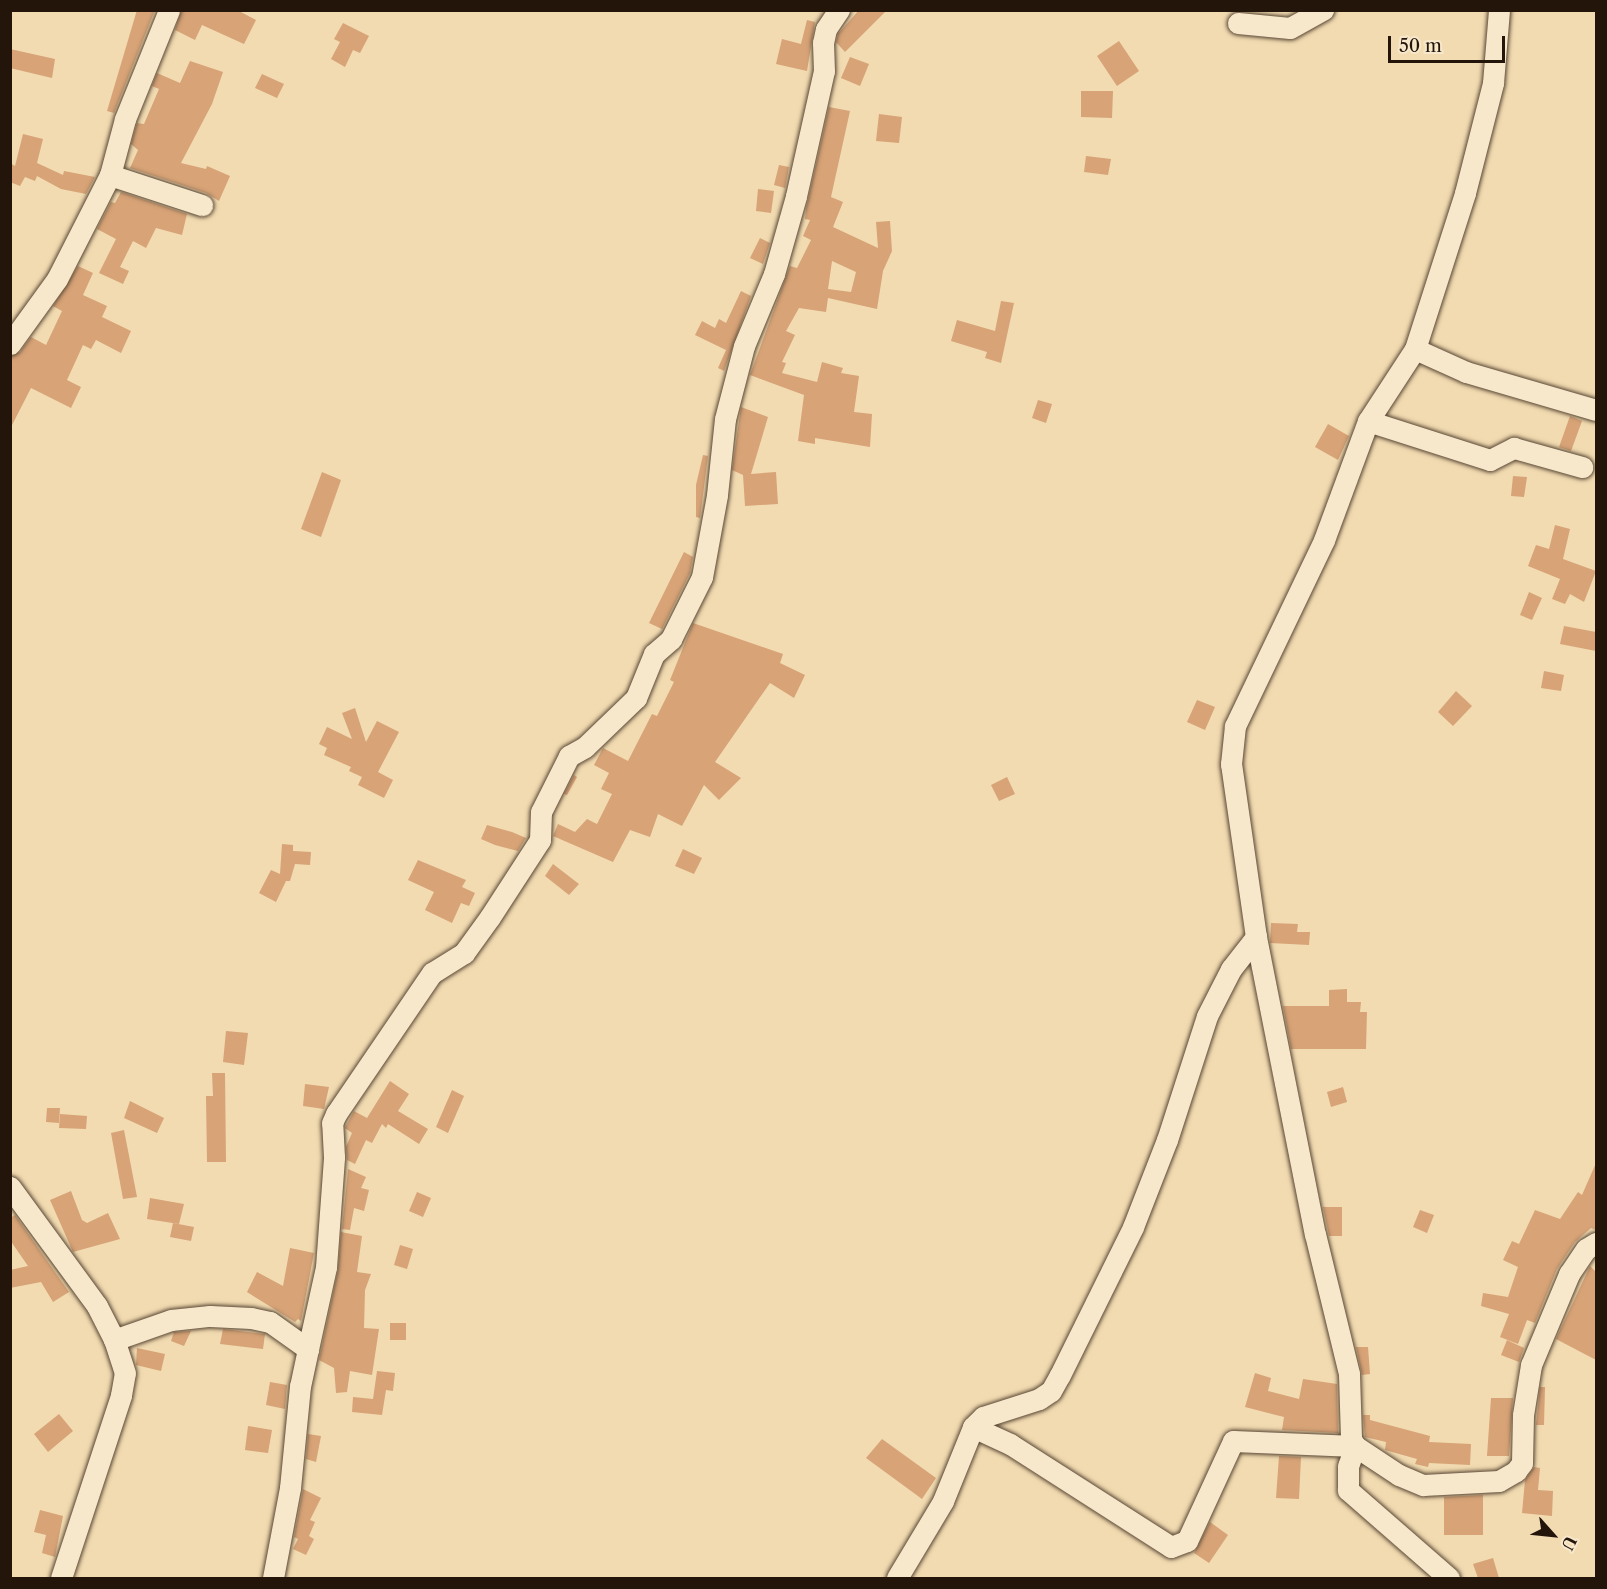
<!DOCTYPE html>
<html>
<head>
<meta charset="utf-8">
<style>
	body { margin:0 }
	#map { position:relative; width:1607px; height:1589px; overflow:hidden; background:#f2dbb1; font-family:"Libre Caslon Text",serif }
	div>[style] { position:absolute }
	.building>* { inset:0; background:#d7a377 }
	.roads { filter:drop-shadow(0 0 2px #584634) drop-shadow(0 0 2px #584634) }
	.minor>* { height:21px; margin:-10.5px; padding:0 10.5px; transform-origin:10.5px; border-radius:10.5px; background:#f7e8cc }
	span { translate:-50% -50%; white-space:nowrap; text-align:center; line-height:1.15; -webkit-text-stroke:5px #f7e8cc; paint-order:stroke }
	.frame { position:absolute; inset:0; border:12px solid #24150b; pointer-events:none }
	.north { position:absolute; left:1523px; top:1505px; width:60px; height:60px; -webkit-text-stroke:4px #f7e8cc; paint-order:stroke; rotate:117deg; font-size:16px; font-weight:700; line-height:24px; text-align:center; color:#24150b }
	.north::after { content:''; display:block; margin:auto; width:21px; height:27px; background:#24150b; clip-path:polygon(50% 0,100% 100%,50% 72%,0 100%) }
	.scale { position:absolute; left:1388px; top:36px; width:117px; height:27px; box-sizing:border-box; border:3px solid #24150b; border-top:0; padding-left:8px; font-size:18px; line-height:21px; white-space:nowrap; color:#24150b; -webkit-text-stroke:4px #f7e8cc; paint-order:stroke }
</style>
</head>
<body>
<div id="map">
	<div class="building">
		<div style="clip-path:polygon(137px 10px,155px 10px,114px 113px,107px 111px)"></div>
		<div style="clip-path:polygon(181px 10px,237px 10px,256px 20px,244px 44px,202px 25px,195px 40px,175px 30px)"></div>
		<div style="clip-path:polygon(859px 10px,887px 10px,845px 52px,836px 42px,838px 34px)"></div>
		<div style="clip-path:polygon(807px 20px,815px 22px,807px 71px,776px 64px,782px 39px,801px 44px)"></div>
		<div style="clip-path:polygon(343px 23px,369px 36px,360px 53px,353px 50px,345px 67px,331px 59px,340px 42px,334px 39px)"></div>
		<div style="clip-path:polygon(1119px 41px,1139px 71px,1117px 86px,1097px 56px)"></div>
		<div style="clip-path:polygon(10px 49px,55px 59px,52px 78px,10px 68px)"></div>
		<div style="clip-path:polygon(850px 57px,869px 64px,860px 86px,841px 78px)"></div>
		<div style="clip-path:polygon(190px 61px,223px 72px,212px 104px,181px 163px,206px 169px,207px 166px,230px 176px,219px 201px,206px 193px,130px 168px,138px 150px,131px 144px,137px 123px,144px 124px,159px 89px,152px 86px,157px 73px,180px 83px)"></div>
		<div style="clip-path:polygon(262px 74px,284px 84px,277px 98px,255px 88px)"></div>
		<div style="clip-path:polygon(1081px 91px,1113px 91px,1112px 118px,1081px 117px)"></div>
		<div style="clip-path:polygon(evenodd,829px 107px,850px 111px,831px 197px,843px 202px,833px 227px,878px 248px,876px 222px,890px 221px,892px 251px,883px 271px,877px 309px,828px 298px,826px 312px,799px 308px,786px 331px,795px 335px,782px 362px,786px 363px,782px 373px,817px 382px,822px 362px,843px 368px,841px 373px,859px 376px,854px 412px,872px 414px,870px 447px,815px 438px,815px 444px,798px 441px,804px 395px,750px 375px,790px 266px,797px 268px,811px 240px,803px 236px,810px 220px,805px 219px,806px 209px,829px 107px,832px 261px,856px 272px,851px 292px,828px 289px,832px 261px)"></div>
		<div style="clip-path:polygon(879px 114px,902px 117px,899px 143px,876px 141px)"></div>
		<div style="clip-path:polygon(23px 134px,43px 139px,37px 163px,63px 175px,64px 171px,95px 177px,86px 194px,61px 189px,37px 176px,35px 181px,25px 177px,20px 186px,10px 182px,10px 163px,15px 166px)"></div>
		<div style="clip-path:polygon(1086px 156px,1111px 159px,1108px 175px,1084px 172px)"></div>
		<div style="clip-path:polygon(779px 165px,789px 167px,785px 188px,774px 185px)"></div>
		<div style="clip-path:polygon(758px 189px,774px 191px,771px 213px,756px 211px)"></div>
		<div style="clip-path:polygon(121px 192px,187px 214px,182px 235px,156px 228px,146px 248px,133px 241px,120px 267px,129px 271px,123px 284px,99px 273px,116px 239px,97px 229px,111px 202px,115px 203px)"></div>
		<div style="clip-path:polygon(760px 238px,770px 243px,763px 264px,750px 258px)"></div>
		<div style="clip-path:polygon(78px 266px,93px 273px,83px 295px,107px 306px,102px 317px,131px 331px,121px 353px,96px 340px,91px 349px,83px 345px,67px 380px,81px 387px,71px 408px,31px 388px,10px 429px,10px 356px,20px 352px,31px 337px,46px 345px,62px 311px,53px 306px)"></div>
		<div style="clip-path:polygon(741px 291px,751px 296px,724px 371px,718px 368px,726px 350px,695px 335px,702px 321px,715px 328px,719px 319px,726px 323px)"></div>
		<div style="clip-path:polygon(1001px 301px,1014px 303px,1001px 363px,985px 358px,987px 352px,951px 341px,957px 320px,995px 331px)"></div>
		<div style="clip-path:polygon(1038px 400px,1052px 404px,1046px 423px,1032px 418px)"></div>
		<div style="clip-path:polygon(741px 407px,768px 417px,751px 474px,776px 472px,778px 504px,745px 506px,743px 475px,732px 470px)"></div>
		<div style="clip-path:polygon(1570px 416px,1582px 421px,1571px 451px,1559px 447px)"></div>
		<div style="clip-path:polygon(1328px 424px,1349px 436px,1338px 460px,1315px 447px)"></div>
		<div style="clip-path:polygon(703px 455px,708px 456px,700px 518px,696px 517px,696px 485px)"></div>
		<div style="clip-path:polygon(322px 472px,341px 480px,321px 537px,301px 529px)"></div>
		<div style="clip-path:polygon(1513px 476px,1527px 477px,1524px 497px,1511px 496px)"></div>
		<div style="clip-path:polygon(1555px 525px,1570px 529px,1563px 559px,1596px 571px,1584px 602px,1570px 594px,1565px 604px,1552px 599px,1560px 579px,1528px 566px,1536px 545px,1549px 549px)"></div>
		<div style="clip-path:polygon(684px 552px,693px 557px,690px 573px,662px 629px,649px 623px)"></div>
		<div style="clip-path:polygon(1529px 592px,1542px 598px,1532px 620px,1520px 615px)"></div>
		<div style="clip-path:polygon(693px 623px,783px 654px,780px 663px,805px 675px,794px 698px,770px 683px,715px 762px,741px 778px,719px 800px,704px 785px,682px 826px,658px 814px,650px 837px,630px 830px,613px 862px,553px 836px,558px 824px,575px 832px,587px 819px,597px 824px,612px 794px,601px 789px,609px 773px,594px 765px,603px 748px,628px 761px,652px 714px,657px 716px,674px 682px,670px 680px)"></div>
		<div style="clip-path:polygon(1564px 626px,1596px 632px,1596px 651px,1560px 644px)"></div>
		<div style="clip-path:polygon(1544px 671px,1564px 675px,1561px 691px,1541px 688px)"></div>
		<div style="clip-path:polygon(1456px 691px,1472px 706px,1453px 726px,1438px 712px)"></div>
		<div style="clip-path:polygon(1197px 700px,1215px 707px,1205px 730px,1187px 722px)"></div>
		<div style="clip-path:polygon(355px 708px,366px 742px,377px 721px,399px 732px,378px 772px,393px 780px,384px 798px,358px 785px,362px 777px,349px 771px,351px 767px,324px 755px,327px 748px,319px 744px,327px 727px,352px 739px,342px 713px)"></div>
		<div style="clip-path:polygon(574px 775px,577px 777px,567px 795px,564px 794px)"></div>
		<div style="clip-path:polygon(1007px 777px,1015px 794px,999px 801px,991px 785px)"></div>
		<div style="clip-path:polygon(487px 825px,512px 832px,526px 838px,518px 851px,495px 845px,481px 839px)"></div>
		<div style="clip-path:polygon(282px 844px,293px 845px,293px 851px,311px 852px,310px 865px,295px 864px,290px 881px,286px 881px,276px 902px,259px 893px,271px 870px,280px 874px)"></div>
		<div style="clip-path:polygon(683px 849px,702px 858px,694px 874px,675px 866px)"></div>
		<div style="clip-path:polygon(418px 860px,466px 880px,462px 887px,475px 893px,469px 906px,461px 903px,452px 923px,425px 910px,434px 892px,408px 880px)"></div>
		<div style="clip-path:polygon(553px 864px,579px 884px,569px 895px,545px 876px)"></div>
		<div style="clip-path:polygon(1271px 923px,1298px 924px,1297px 932px,1310px 932px,1309px 945px,1270px 943px)"></div>
		<div style="clip-path:polygon(1347px 989px,1347px 1002px,1361px 1002px,1360px 1012px,1367px 1012px,1366px 1049px,1291px 1049px,1283px 1006px,1329px 1006px,1329px 990px)"></div>
		<div style="clip-path:polygon(226px 1031px,248px 1033px,244px 1065px,223px 1062px)"></div>
		<div style="clip-path:polygon(212px 1073px,225px 1073px,226px 1162px,207px 1162px,206px 1096px,213px 1096px)"></div>
		<div style="clip-path:polygon(390px 1081px,409px 1094px,398px 1111px,428px 1129px,419px 1144px,388px 1124px,386px 1128px,382px 1124px,372px 1143px,366px 1140px,355px 1164px,347px 1160px,346px 1147px,352px 1133px,345px 1128px,354px 1111px,367px 1118px)"></div>
		<div style="clip-path:polygon(305px 1084px,329px 1087px,324px 1109px,303px 1106px)"></div>
		<div style="clip-path:polygon(1343px 1087px,1347px 1102px,1331px 1107px,1327px 1092px)"></div>
		<div style="clip-path:polygon(452px 1090px,464px 1096px,448px 1133px,436px 1127px)"></div>
		<div style="clip-path:polygon(130px 1101px,164px 1118px,157px 1133px,124px 1118px)"></div>
		<div style="clip-path:polygon(47px 1108px,60px 1108px,59px 1123px,46px 1122px)"></div>
		<div style="clip-path:polygon(60px 1114px,87px 1116px,86px 1129px,59px 1128px)"></div>
		<div style="clip-path:polygon(124px 1130px,137px 1197px,123px 1199px,111px 1133px)"></div>
		<div style="clip-path:polygon(1596px 1163px,1596px 1230px,1591px 1228px,1575px 1242px,1557px 1269px,1535px 1323px,1527px 1320px,1518px 1344px,1500px 1337px,1509px 1314px,1481px 1306px,1483px 1293px,1508px 1297px,1518px 1267px,1503px 1260px,1512px 1241px,1519px 1244px,1535px 1210px,1560px 1219px,1578px 1192px,1582px 1195px)"></div>
		<div style="clip-path:polygon(348px 1169px,366px 1177px,361px 1188px,369px 1190px,364px 1211px,354px 1208px,350px 1230px,342px 1229px)"></div>
		<div style="clip-path:polygon(71px 1191px,82px 1220px,87px 1223px,108px 1213px,120px 1239px,73px 1252px,50px 1200px)"></div>
		<div style="clip-path:polygon(417px 1192px,431px 1198px,423px 1217px,409px 1211px)"></div>
		<div style="clip-path:polygon(150px 1198px,184px 1204px,179px 1224px,147px 1219px)"></div>
		<div style="clip-path:polygon(1323px 1207px,1342px 1207px,1342px 1236px,1329px 1236px)"></div>
		<div style="clip-path:polygon(1420px 1210px,1434px 1215px,1427px 1233px,1413px 1227px)"></div>
		<div style="clip-path:polygon(15px 1215px,69px 1292px,53px 1302px,41px 1282px,10px 1288px,10px 1270px,28px 1266px,10px 1240px,10px 1218px)"></div>
		<div style="clip-path:polygon(173px 1223px,194px 1227px,191px 1241px,170px 1237px)"></div>
		<div style="clip-path:polygon(341px 1232px,362px 1236px,357px 1272px,371px 1274px,365px 1290px,364px 1328px,379px 1329px,372px 1375px,350px 1371px,347px 1392px,336px 1393px,334px 1368px,319px 1360px,338px 1270px)"></div>
		<div style="clip-path:polygon(400px 1245px,413px 1249px,407px 1269px,394px 1265px)"></div>
		<div style="clip-path:polygon(290px 1248px,314px 1253px,301px 1321px,298px 1319px,295px 1322px,247px 1292px,257px 1272px,283px 1286px)"></div>
		<div style="clip-path:polygon(1590px 1266px,1596px 1272px,1596px 1360px,1556px 1339px)"></div>
		<div style="clip-path:polygon(390px 1323px,406px 1323px,406px 1340px,390px 1340px)"></div>
		<div style="clip-path:polygon(223px 1329px,265px 1334px,263px 1349px,220px 1344px)"></div>
		<div style="clip-path:polygon(191px 1331px,184px 1346px,171px 1341px,174px 1332px)"></div>
		<div style="clip-path:polygon(1507px 1340px,1524px 1348px,1519px 1362px,1501px 1355px)"></div>
		<div style="clip-path:polygon(1356px 1347px,1368px 1347px,1370px 1374px,1362px 1375px)"></div>
		<div style="clip-path:polygon(137px 1348px,165px 1354px,161px 1371px,136px 1365px)"></div>
		<div style="clip-path:polygon(377px 1371px,395px 1373px,393px 1391px,386px 1390px,382px 1415px,352px 1412px,353px 1397px,373px 1399px)"></div>
		<div style="clip-path:polygon(1255px 1373px,1271px 1378px,1268px 1391px,1299px 1399px,1303px 1379px,1337px 1384px,1338px 1433px,1282px 1430px,1284px 1417px,1245px 1407px)"></div>
		<div style="clip-path:polygon(270px 1382px,287px 1385px,285px 1409px,266px 1405px)"></div>
		<div style="clip-path:polygon(1540px 1387px,1545px 1387px,1544px 1425px,1536px 1425px)"></div>
		<div style="clip-path:polygon(1491px 1398px,1513px 1398px,1509px 1456px,1487px 1456px)"></div>
		<div style="clip-path:polygon(59px 1414px,73px 1431px,48px 1452px,34px 1434px)"></div>
		<div style="clip-path:polygon(1363px 1415px,1370px 1415px,1370px 1420px,1430px 1436px,1429px 1442px,1471px 1444px,1470px 1465px,1429px 1463px,1428px 1467px,1415px 1464px,1417px 1459px,1385px 1450px,1386px 1442px,1365px 1437px)"></div>
		<div style="clip-path:polygon(248px 1426px,272px 1430px,268px 1453px,245px 1450px)"></div>
		<div style="clip-path:polygon(308px 1434px,321px 1436px,316px 1462px,306px 1459px)"></div>
		<div style="clip-path:polygon(882px 1439px,936px 1478px,922px 1499px,866px 1458px)"></div>
		<div style="clip-path:polygon(1279px 1456px,1301px 1457px,1299px 1499px,1276px 1498px)"></div>
		<div style="clip-path:polygon(1534px 1467px,1540px 1468px,1538px 1490px,1553px 1491px,1552px 1516px,1522px 1513px,1525px 1480px)"></div>
		<div style="clip-path:polygon(303px 1489px,321px 1498px,310px 1520px,315px 1522px,309px 1536px,314px 1539px,306px 1555px,293px 1549px,298px 1539px,294px 1537px)"></div>
		<div style="clip-path:polygon(1483px 1495px,1483px 1535px,1444px 1535px,1444px 1497px)"></div>
		<div style="clip-path:polygon(40px 1510px,63px 1516px,55px 1557px,42px 1553px,46px 1535px,34px 1532px)"></div>
		<div style="clip-path:polygon(1210px 1522px,1228px 1535px,1209px 1563px,1194px 1553px)"></div>
		<div style="clip-path:polygon(1493px 1558px,1499px 1578px,1478px 1578px,1473px 1564px)"></div>
	</div>
	<div class="roads">
		<div class="minor">
			<div style="left:1238px;top:23px;width:52px;rotate:5.5deg"></div>
			<div style="left:1290px;top:28px;width:38px;rotate:-29deg"></div>
			<div style="left:110px;top:175px;width:97px;rotate:18.1deg"></div>
			<div style="left:10px;top:344px;width:80px;rotate:-54.1deg"></div>
			<div style="left:57px;top:279px;width:117px;rotate:-63deg"></div>
			<div style="left:110px;top:175px;width:58px;rotate:-75deg"></div>
			<div style="left:125px;top:119px;width:118px;rotate:-68deg"></div>
			<div style="left:1415px;top:349px;width:56px;rotate:24.3deg"></div>
			<div style="left:1466px;top:372px;width:135px;rotate:16.3deg"></div>
			<div style="left:1368px;top:421px;width:128px;rotate:17.7deg"></div>
			<div style="left:1490px;top:460px;width:27px;rotate:-27deg"></div>
			<div style="left:1514px;top:448px;width:71px;rotate:15.6deg"></div>
			<div style="left:1256px;top:937px;width:303px;rotate:78.8deg"></div>
			<div style="left:1315px;top:1234px;width:144px;rotate:76.3deg"></div>
			<div style="left:1349px;top:1374px;width:65px;rotate:88.2deg"></div>
			<div style="left:1351px;top:1439px;width:8px;rotate:60deg"></div>
			<div style="left:1355px;top:1446px;width:53px;rotate:33.4deg"></div>
			<div style="left:1399px;top:1475px;width:26px;rotate:23deg"></div>
			<div style="left:1423px;top:1485px;width:76px;rotate:-3deg"></div>
			<div style="left:1499px;top:1481px;width:20px;rotate:-30deg"></div>
			<div style="left:1516px;top:1471px;width:10px;rotate:-53deg"></div>
			<div style="left:1522px;top:1463px;width:48px;rotate:-88.8deg"></div>
			<div style="left:1523px;top:1415px;width:51px;rotate:-80.9deg"></div>
			<div style="left:1531px;top:1365px;width:99px;rotate:-67.3deg"></div>
			<div style="left:1569px;top:1274px;width:30px;rotate:-56deg"></div>
			<div style="left:1586px;top:1249px;width:12px;rotate:-31deg"></div>
			<div style="left:10px;top:1187px;width:147px;rotate:53.8deg"></div>
			<div style="left:97px;top:1306px;width:38px;rotate:63deg"></div>
			<div style="left:114px;top:1340px;width:60px;rotate:-19.3deg"></div>
			<div style="left:171px;top:1320px;width:39px;rotate:-6deg"></div>
			<div style="left:210px;top:1316px;width:41px;rotate:2.8deg"></div>
			<div style="left:251px;top:1318px;width:19px;rotate:12deg"></div>
			<div style="left:270px;top:1322px;width:47px;rotate:35.4deg"></div>
			<div style="left:308px;top:1349px;width:38px;rotate:102deg"></div>
			<div style="left:300px;top:1386px;width:102px;rotate:95.6deg"></div>
			<div style="left:290px;top:1488px;width:92px;rotate:100.7deg"></div>
			<div style="left:308px;top:1349px;width:84px;rotate:-77.6deg"></div>
			<div style="left:326px;top:1267px;width:110px;rotate:-85.8deg"></div>
			<div style="left:334px;top:1157px;width:34px;rotate:-93deg"></div>
			<div style="left:332px;top:1123px;width:10px;rotate:-66deg"></div>
			<div style="left:336px;top:1114px;width:171px;rotate:-55.8deg"></div>
			<div style="left:432px;top:973px;width:38px;rotate:-32deg"></div>
			<div style="left:464px;top:953px;width:44px;rotate:-54.2deg"></div>
			<div style="left:490px;top:917px;width:92px;rotate:-57deg"></div>
			<div style="left:540px;top:840px;width:28px;rotate:-88deg"></div>
			<div style="left:541px;top:812px;width:63px;rotate:-63.4deg"></div>
			<div style="left:569px;top:756px;width:18px;rotate:-29deg"></div>
			<div style="left:585px;top:747px;width:71px;rotate:-43.9deg"></div>
			<div style="left:636px;top:698px;width:48px;rotate:-67.8deg"></div>
			<div style="left:654px;top:654px;width:23px;rotate:-41deg"></div>
			<div style="left:671px;top:639px;width:69px;rotate:-63.4deg"></div>
			<div style="left:702px;top:577px;width:83px;rotate:-79.6deg"></div>
			<div style="left:717px;top:495px;width:76px;rotate:-84deg"></div>
			<div style="left:725px;top:419px;width:75px;rotate:-75.4deg"></div>
			<div style="left:744px;top:346px;width:78px;rotate:-67.4deg"></div>
			<div style="left:774px;top:274px;width:81px;rotate:-74.2deg"></div>
			<div style="left:796px;top:196px;width:128px;rotate:-77.4deg"></div>
			<div style="left:824px;top:71px;width:28px;rotate:-92deg"></div>
			<div style="left:823px;top:43px;width:14px;rotate:-78deg"></div>
			<div style="left:826px;top:29px;width:23px;rotate:-56deg"></div>
			<div style="left:973px;top:1427px;width:41px;rotate:24.7deg"></div>
			<div style="left:1010px;top:1444px;width:191px;rotate:32.6deg"></div>
			<div style="left:1171px;top:1547px;width:17px;rotate:-21deg"></div>
			<div style="left:1187px;top:1541px;width:110px;rotate:-65.3deg"></div>
			<div style="left:1233px;top:1441px;width:122px;rotate:2.3deg"></div>
			<div style="left:1355px;top:1446px;width:21px;rotate:109deg"></div>
			<div style="left:1348px;top:1466px;width:24px;rotate:90deg"></div>
			<div style="left:1348px;top:1490px;width:134px;rotate:41.1deg"></div>
			<div style="left:61px;top:1578px;width:193px;rotate:-71.8deg"></div>
			<div style="left:121px;top:1395px;width:22px;rotate:-80deg"></div>
			<div style="left:125px;top:1373px;width:35px;rotate:-108deg"></div>
			<div style="left:897px;top:1578px;width:90px;rotate:-59.1deg"></div>
			<div style="left:943px;top:1501px;width:80px;rotate:-67.9deg"></div>
			<div style="left:973px;top:1427px;width:14px;rotate:-45deg"></div>
			<div style="left:983px;top:1417px;width:59px;rotate:-17.8deg"></div>
			<div style="left:1039px;top:1399px;width:14px;rotate:-34deg"></div>
			<div style="left:1051px;top:1391px;width:18px;rotate:-61deg"></div>
			<div style="left:1060px;top:1375px;width:165px;rotate:-63.7deg"></div>
			<div style="left:1133px;top:1227px;width:93px;rotate:-68.7deg"></div>
			<div style="left:1167px;top:1140px;width:130px;rotate:-72.1deg"></div>
			<div style="left:1207px;top:1016px;width:53px;rotate:-62.9deg"></div>
			<div style="left:1231px;top:969px;width:41px;rotate:-52deg"></div>
			<div style="left:1256px;top:937px;width:175px;rotate:-98.2deg"></div>
			<div style="left:1231px;top:764px;width:38px;rotate:-84deg"></div>
			<div style="left:1235px;top:726px;width:206px;rotate:-64.4deg"></div>
			<div style="left:1324px;top:540px;width:127px;rotate:-69.7deg"></div>
			<div style="left:1368px;top:421px;width:86px;rotate:-56.9deg"></div>
			<div style="left:1415px;top:349px;width:164px;rotate:-72.2deg"></div>
			<div style="left:1465px;top:193px;width:114px;rotate:-75.7deg"></div>
			<div style="left:1493px;top:83px;width:73px;rotate:-85.3deg"></div>
		</div>
	</div>
	<div class="frame"></div>
	<div class="north">U</div>
	<div class="scale">50 m</div>
</div>
</body>
</html>
